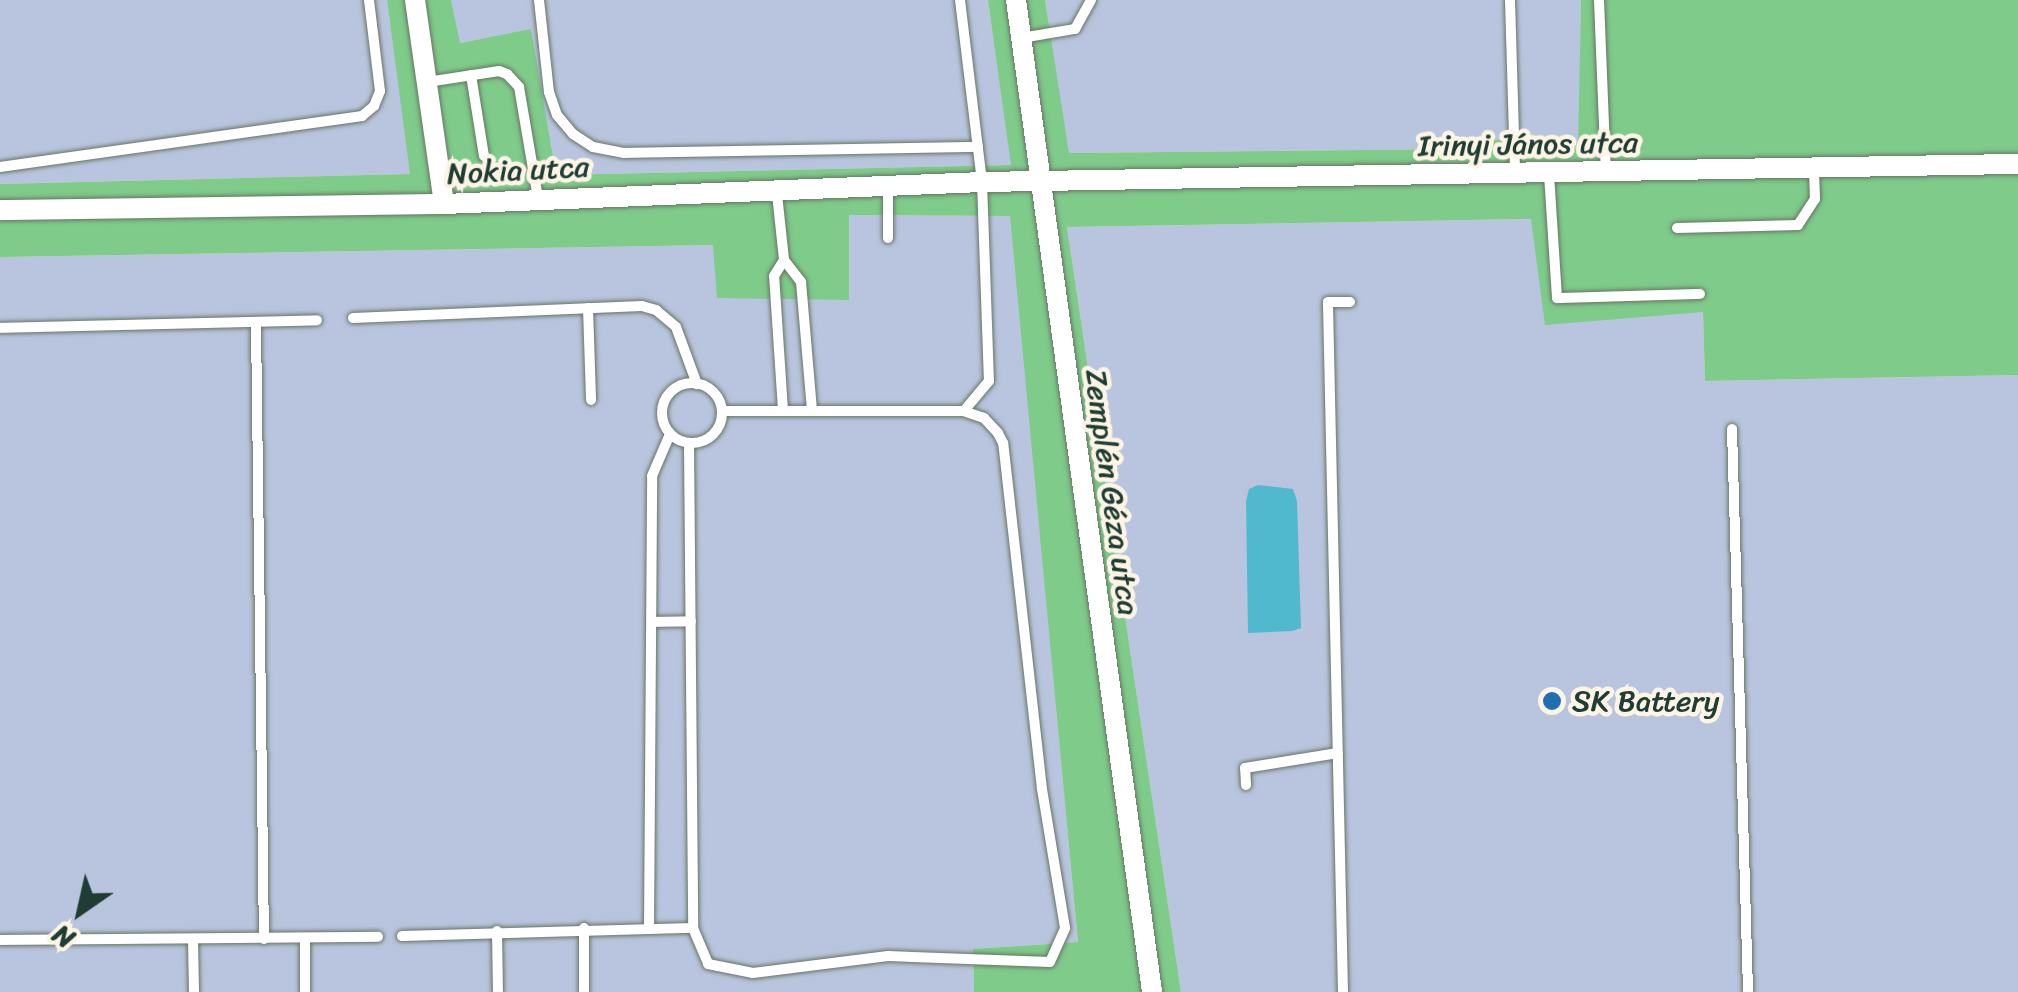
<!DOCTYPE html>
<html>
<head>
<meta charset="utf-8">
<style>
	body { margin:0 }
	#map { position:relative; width:2018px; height:992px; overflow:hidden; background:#f0e1c1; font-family:Sriracha,sans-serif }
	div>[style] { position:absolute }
	.industrial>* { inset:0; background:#b9c5de }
	.green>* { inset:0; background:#7ecb8a }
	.water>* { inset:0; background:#51b9ce }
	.roads { filter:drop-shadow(0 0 2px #687665) drop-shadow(0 0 2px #687665) }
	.service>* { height:10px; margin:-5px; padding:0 5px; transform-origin:5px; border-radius:5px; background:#fff }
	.service>.ring { margin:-5px; padding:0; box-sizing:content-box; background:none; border:10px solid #fff; border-radius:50% }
	.minor>* { height:20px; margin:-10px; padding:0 10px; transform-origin:10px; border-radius:10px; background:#fff }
	.dots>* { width:28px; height:28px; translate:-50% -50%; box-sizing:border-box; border:5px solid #fcf5e5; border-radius:50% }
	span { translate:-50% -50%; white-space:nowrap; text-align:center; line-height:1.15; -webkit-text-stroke:9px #fcf5e5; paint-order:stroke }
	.street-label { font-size:30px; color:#1f3d34 }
	.poi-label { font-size:30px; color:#1f3d34 }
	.left { translate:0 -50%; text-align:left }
	.north { position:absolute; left:30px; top:862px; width:100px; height:100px; -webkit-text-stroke:8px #fcf5e5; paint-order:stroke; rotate:214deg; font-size:28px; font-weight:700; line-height:40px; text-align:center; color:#1f3d34 }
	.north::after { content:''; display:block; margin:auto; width:35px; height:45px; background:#1f3d34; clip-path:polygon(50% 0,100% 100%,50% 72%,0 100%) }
</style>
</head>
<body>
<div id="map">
	<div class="industrial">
		<div style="clip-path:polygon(0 0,387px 0,411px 174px,0 184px)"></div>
		<div style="clip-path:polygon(451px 0,988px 0,1012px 165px,555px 175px,531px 30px,459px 43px)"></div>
		<div style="clip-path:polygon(1045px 0,1581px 0,1579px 148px,1544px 150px,1478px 139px,1468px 149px,1068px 153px)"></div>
		<div style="clip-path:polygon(848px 215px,1011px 216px,1078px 942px,973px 949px,974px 992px,0 992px,0 257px,714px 245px,849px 300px)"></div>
		<div style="clip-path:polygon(1532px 219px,1703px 312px,1705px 381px,2018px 375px,2018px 992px,1181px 992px,1067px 227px)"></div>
	</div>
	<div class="green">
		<div style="clip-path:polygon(387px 0,451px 0,460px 43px,531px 29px,556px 175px,1011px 165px,988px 0,1045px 0,1069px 153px,1468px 149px,1477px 139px,1535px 142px,1544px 150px,1578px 148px,1581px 0,2018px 0,2018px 375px,1705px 381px,1703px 312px,1545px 325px,1531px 219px,1067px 227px,1181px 992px,974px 992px,973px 949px,1078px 942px,1010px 216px,849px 215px,849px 300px,717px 298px,713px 245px,0 257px,0 184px,410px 174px)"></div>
	</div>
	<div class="water">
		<div style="clip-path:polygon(1258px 485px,1293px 489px,1297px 501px,1301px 628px,1292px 631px,1248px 633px,1246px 501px,1249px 489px)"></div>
	</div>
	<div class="roads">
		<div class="service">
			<div style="left:539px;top:0;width:93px;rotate:83.8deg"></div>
			<div style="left:549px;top:92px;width:24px;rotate:71deg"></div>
			<div style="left:557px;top:115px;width:25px;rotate:50deg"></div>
			<div style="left:573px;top:134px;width:24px;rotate:33deg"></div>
			<div style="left:593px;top:147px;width:32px;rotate:11deg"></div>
			<div style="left:624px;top:153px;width:354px;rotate:-1deg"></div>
			<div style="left:960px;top:0;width:183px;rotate:83.1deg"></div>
			<div style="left:982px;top:182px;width:199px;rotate:88deg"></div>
			<div style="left:989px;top:381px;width:39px;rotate:130deg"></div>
			<div style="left:1510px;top:0;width:173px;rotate:88.3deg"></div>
			<div style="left:1599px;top:0;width:172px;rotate:87.7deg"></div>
			<div style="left:1021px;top:38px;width:55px;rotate:-9.5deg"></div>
			<div style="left:1075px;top:29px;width:33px;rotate:-61deg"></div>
			<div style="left:471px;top:75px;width:82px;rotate:80.9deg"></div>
			<div style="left:427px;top:82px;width:73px;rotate:-8.7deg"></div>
			<div style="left:499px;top:71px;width:9px;rotate:21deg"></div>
			<div style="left:507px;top:74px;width:18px;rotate:47deg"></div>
			<div style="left:519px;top:87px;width:113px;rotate:80.3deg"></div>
			<div style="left:0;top:167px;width:366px;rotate:-8deg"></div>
			<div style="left:362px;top:116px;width:16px;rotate:-40deg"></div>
			<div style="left:374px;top:106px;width:16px;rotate:-68deg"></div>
			<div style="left:380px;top:91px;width:92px;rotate:-96.9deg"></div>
			<div style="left:1549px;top:174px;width:124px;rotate:86.3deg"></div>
			<div style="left:1557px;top:298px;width:143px;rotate:-1.6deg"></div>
			<div style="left:777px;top:194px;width:66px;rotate:83.9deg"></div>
			<div style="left:784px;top:260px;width:28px;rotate:52deg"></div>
			<div style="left:801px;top:282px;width:129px;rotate:85.1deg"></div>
			<div style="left:1677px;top:228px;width:121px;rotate:-1.4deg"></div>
			<div style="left:1798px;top:225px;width:31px;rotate:-57deg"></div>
			<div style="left:1815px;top:199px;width:30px;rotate:-92deg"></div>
			<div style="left:888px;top:238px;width:51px;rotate:-90deg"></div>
			<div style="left:588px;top:308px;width:92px;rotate:88.1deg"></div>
			<div style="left:353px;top:318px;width:289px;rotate:-2.4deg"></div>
			<div style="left:642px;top:306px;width:15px;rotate:16deg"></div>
			<div style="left:656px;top:310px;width:26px;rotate:40deg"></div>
			<div style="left:676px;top:327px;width:61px;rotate:69.8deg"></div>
			<div style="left:256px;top:323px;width:616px;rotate:89.26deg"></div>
			<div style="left:0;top:328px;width:317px;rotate:-1.4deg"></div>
			<div class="ring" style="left:662px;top:383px;width:50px;height:50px"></div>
			<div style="left:783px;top:410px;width:134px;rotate:-93.8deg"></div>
			<div style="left:774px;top:276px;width:19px;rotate:-58deg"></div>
			<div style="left:1732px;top:429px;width:563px;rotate:88.37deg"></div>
			<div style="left:689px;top:443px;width:485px;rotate:89.5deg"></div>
			<div style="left:652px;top:622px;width:39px;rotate:-1deg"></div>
			<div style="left:1246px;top:785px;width:17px;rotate:-93deg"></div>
			<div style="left:1245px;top:768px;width:94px;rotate:-9.2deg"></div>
			<div style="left:584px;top:928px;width:64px;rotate:90deg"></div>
			<div style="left:649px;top:929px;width:453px;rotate:-89.6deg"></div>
			<div style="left:652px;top:476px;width:46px;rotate:-66.8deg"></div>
			<div style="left:497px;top:931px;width:61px;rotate:89.1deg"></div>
			<div style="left:402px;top:936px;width:291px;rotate:-1.6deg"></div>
			<div style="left:693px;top:928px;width:39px;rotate:67deg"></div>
			<div style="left:708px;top:964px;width:46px;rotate:11.3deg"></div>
			<div style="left:753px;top:973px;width:136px;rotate:-7.2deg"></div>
			<div style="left:888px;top:956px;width:162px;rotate:2.1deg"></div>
			<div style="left:1050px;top:962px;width:37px;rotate:-66deg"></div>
			<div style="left:1065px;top:928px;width:141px;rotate:-99.4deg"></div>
			<div style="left:1042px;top:789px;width:348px;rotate:-96.4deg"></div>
			<div style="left:1003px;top:443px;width:11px;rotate:-117deg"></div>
			<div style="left:998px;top:433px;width:21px;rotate:-133deg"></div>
			<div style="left:984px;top:418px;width:21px;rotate:-161deg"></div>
			<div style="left:964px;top:411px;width:242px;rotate:180deg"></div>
			<div style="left:305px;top:938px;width:54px;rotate:90deg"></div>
			<div style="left:0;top:940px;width:378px;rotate:-0.5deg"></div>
			<div style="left:193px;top:940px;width:52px;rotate:88.9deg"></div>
			<div style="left:1343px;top:992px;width:690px;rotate:-91.25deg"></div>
			<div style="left:1328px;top:302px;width:22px"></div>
		</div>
		<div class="minor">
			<div style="left:415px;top:0;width:206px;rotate:81.9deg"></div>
			<div style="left:1016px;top:0;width:1001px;rotate:82.19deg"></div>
			<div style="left:0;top:210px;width:444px;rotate:-0.8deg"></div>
			<div style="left:444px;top:204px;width:538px;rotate:-2.34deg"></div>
			<div style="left:982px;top:182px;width:1036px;rotate:-1deg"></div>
		</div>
	</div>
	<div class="dots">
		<div style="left:1552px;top:701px;background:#1f6fb2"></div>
	</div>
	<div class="street-label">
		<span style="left:1528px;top:144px;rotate:-1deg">Irinyi János utca</span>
		<span style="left:518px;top:170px;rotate:-3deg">Nokia utca</span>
		<span style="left:1112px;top:492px;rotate:82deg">Zemplén Géza utca</span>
	</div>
	<div class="poi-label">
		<span class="left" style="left:1572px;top:701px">SK Battery</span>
	</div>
	<div class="north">N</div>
</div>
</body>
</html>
